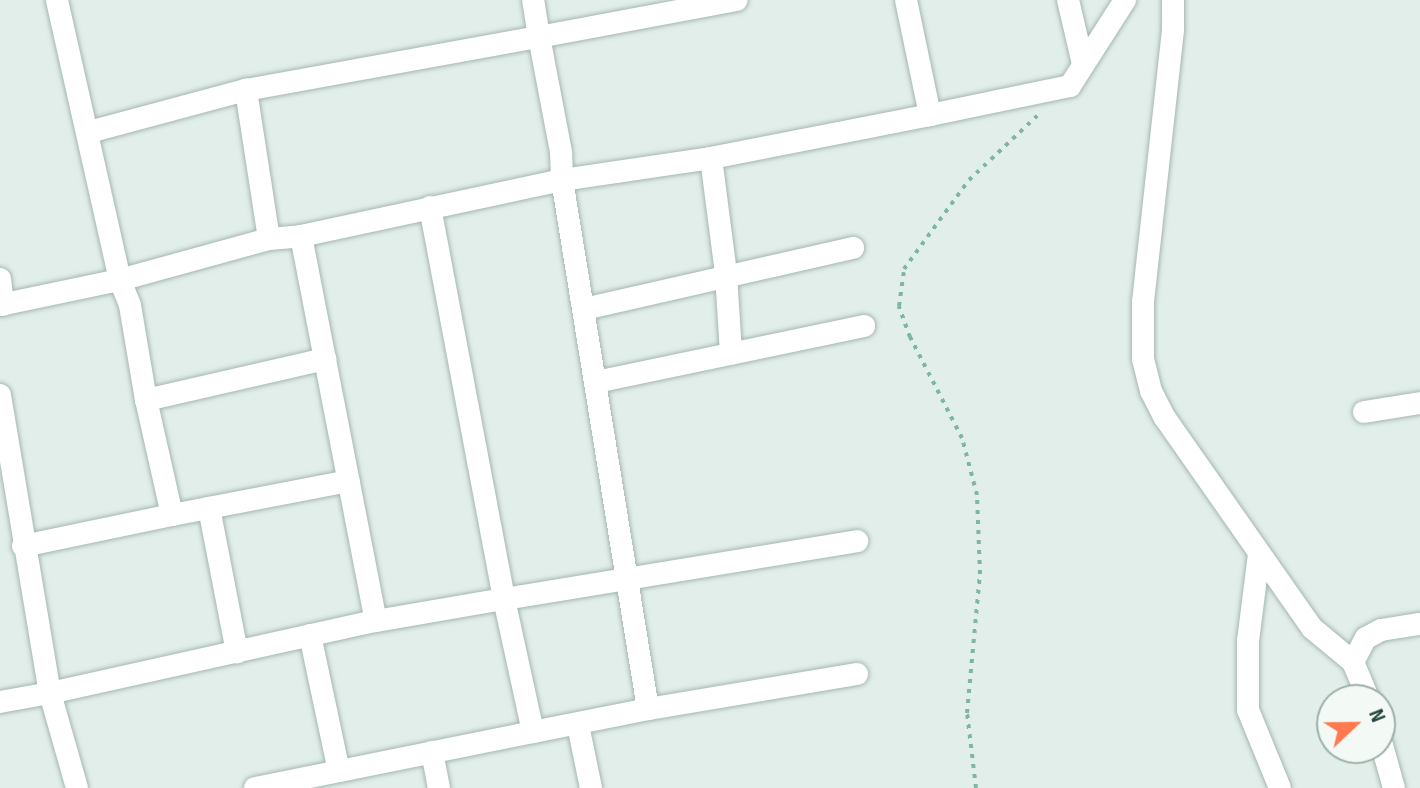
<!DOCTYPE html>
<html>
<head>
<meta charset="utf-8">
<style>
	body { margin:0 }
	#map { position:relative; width:1420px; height:788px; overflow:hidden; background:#e2eee9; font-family:"Sofia Sans Condensed",sans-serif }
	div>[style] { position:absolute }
	.path>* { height:4px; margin-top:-2px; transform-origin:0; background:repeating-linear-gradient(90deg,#7eb5a4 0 4px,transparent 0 10px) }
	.roads { filter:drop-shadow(0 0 2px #a4b7b0) drop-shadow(0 0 2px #a4b7b0) }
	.street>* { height:22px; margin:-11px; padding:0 11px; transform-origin:11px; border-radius:11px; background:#fff }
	span { translate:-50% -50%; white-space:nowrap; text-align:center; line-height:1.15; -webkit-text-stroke:6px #f3faf6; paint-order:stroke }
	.north { position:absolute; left:1316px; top:684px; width:80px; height:80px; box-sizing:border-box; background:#f3faf6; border:2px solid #9eb0aa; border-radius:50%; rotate:68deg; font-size:22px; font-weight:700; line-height:32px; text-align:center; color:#1f4138 }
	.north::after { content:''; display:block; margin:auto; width:28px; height:36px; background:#ff7b4f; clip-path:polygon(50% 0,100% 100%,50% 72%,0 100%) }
</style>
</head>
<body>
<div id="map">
	<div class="path">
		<div style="left:976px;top:788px;width:76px;rotate:-96.8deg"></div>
		<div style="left:967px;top:713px;width:140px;rotate:-84.7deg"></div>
		<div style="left:980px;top:574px;width:79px;rotate:-92.2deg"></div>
		<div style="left:977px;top:495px;width:59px;rotate:-104.7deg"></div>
		<div style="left:962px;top:438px;width:114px;rotate:-117.2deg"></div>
		<div style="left:910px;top:337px;width:33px;rotate:-110deg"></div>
		<div style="left:899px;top:306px;width:37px;rotate:-82deg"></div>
		<div style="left:904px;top:269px;width:110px;rotate:-53.9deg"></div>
		<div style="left:969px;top:180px;width:95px;rotate:-43.3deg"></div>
	</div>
	<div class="roads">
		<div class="street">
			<div style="left:1068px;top:0;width:66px;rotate:76.8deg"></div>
			<div style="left:1173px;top:0;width:30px;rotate:90deg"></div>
			<div style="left:1173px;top:30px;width:274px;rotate:96.3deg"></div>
			<div style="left:1143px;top:302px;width:57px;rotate:90deg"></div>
			<div style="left:1143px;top:359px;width:33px;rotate:76deg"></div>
			<div style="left:1151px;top:391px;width:30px;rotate:63deg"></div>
			<div style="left:1165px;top:418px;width:256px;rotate:55deg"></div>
			<div style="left:1312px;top:628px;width:53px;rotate:39.7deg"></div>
			<div style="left:1353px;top:662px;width:41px;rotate:67.2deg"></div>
			<div style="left:930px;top:115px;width:143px;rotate:-11.7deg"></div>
			<div style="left:1070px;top:86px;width:102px;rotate:-57.4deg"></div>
			<div style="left:89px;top:132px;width:163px;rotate:-15deg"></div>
			<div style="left:246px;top:90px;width:298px;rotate:-10.3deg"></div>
			<div style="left:539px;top:37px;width:37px;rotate:-99deg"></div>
			<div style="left:711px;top:158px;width:223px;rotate:-11.1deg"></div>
			<div style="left:930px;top:115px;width:117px;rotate:-101.8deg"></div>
			<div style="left:430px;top:207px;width:399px;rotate:79.3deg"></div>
			<div style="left:504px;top:599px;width:358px;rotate:-9.3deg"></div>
			<div style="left:301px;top:236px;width:392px;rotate:79deg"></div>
			<div style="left:269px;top:239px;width:32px;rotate:-5deg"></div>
			<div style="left:301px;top:236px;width:267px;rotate:-12.1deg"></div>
			<div style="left:562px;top:180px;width:28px;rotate:-92deg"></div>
			<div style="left:561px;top:152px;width:117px;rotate:-100.8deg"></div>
			<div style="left:539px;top:37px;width:201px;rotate:-10.6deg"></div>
			<div style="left:0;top:279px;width:26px;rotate:83deg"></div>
			<div style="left:0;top:305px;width:123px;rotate:-11.8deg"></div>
			<div style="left:120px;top:280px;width:287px;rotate:-102.7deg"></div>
			<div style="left:584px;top:309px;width:276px;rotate:-12.8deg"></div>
			<div style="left:596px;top:382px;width:274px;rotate:-11.8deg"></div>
			<div style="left:0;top:395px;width:302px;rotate:80.5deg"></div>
			<div style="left:50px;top:693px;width:51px;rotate:169.8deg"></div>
			<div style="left:146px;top:400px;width:184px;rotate:-12.9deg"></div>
			<div style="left:1364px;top:412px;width:57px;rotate:-9.1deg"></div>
			<div style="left:209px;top:508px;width:147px;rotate:79deg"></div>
			<div style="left:172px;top:515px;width:180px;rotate:-10.9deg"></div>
			<div style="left:23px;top:546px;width:152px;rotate:-11.8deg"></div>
			<div style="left:172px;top:515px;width:118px;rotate:-102.7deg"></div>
			<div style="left:146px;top:400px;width:96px;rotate:-99.6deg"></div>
			<div style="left:130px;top:305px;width:27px;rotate:-112deg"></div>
			<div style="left:120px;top:280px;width:155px;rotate:-15.4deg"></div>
			<div style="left:269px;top:239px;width:151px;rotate:-98.8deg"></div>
			<div style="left:1259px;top:554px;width:88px;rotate:97.2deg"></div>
			<div style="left:1248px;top:641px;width:69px;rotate:90deg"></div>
			<div style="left:1248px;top:710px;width:84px;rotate:67.7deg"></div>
			<div style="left:310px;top:635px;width:139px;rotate:78deg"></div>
			<div style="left:1353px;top:662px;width:27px;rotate:-62deg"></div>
			<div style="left:1366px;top:638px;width:17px;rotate:-28deg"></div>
			<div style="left:1381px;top:630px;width:39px;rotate:-9deg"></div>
			<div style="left:648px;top:709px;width:212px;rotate:-9.5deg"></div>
			<div style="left:578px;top:725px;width:64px;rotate:78.3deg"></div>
			<div style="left:1380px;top:738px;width:52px;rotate:74.4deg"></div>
			<div style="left:432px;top:752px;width:37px;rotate:79deg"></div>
			<div style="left:77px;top:788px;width:99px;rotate:-105.9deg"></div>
			<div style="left:50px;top:693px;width:334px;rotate:-12.5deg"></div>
			<div style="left:376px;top:621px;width:130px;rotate:-9.8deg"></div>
			<div style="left:504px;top:599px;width:136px;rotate:77.7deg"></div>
			<div style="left:533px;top:732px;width:117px;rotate:-11.3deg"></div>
			<div style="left:648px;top:709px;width:536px;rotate:-99.23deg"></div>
			<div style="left:562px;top:180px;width:151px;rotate:-8.4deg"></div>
			<div style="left:711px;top:158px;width:117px;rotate:82.6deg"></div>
			<div style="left:726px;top:274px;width:80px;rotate:86.4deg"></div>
			<div style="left:255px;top:788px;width:284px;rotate:-11.4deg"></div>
		</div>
	</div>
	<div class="north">N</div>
</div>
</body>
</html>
